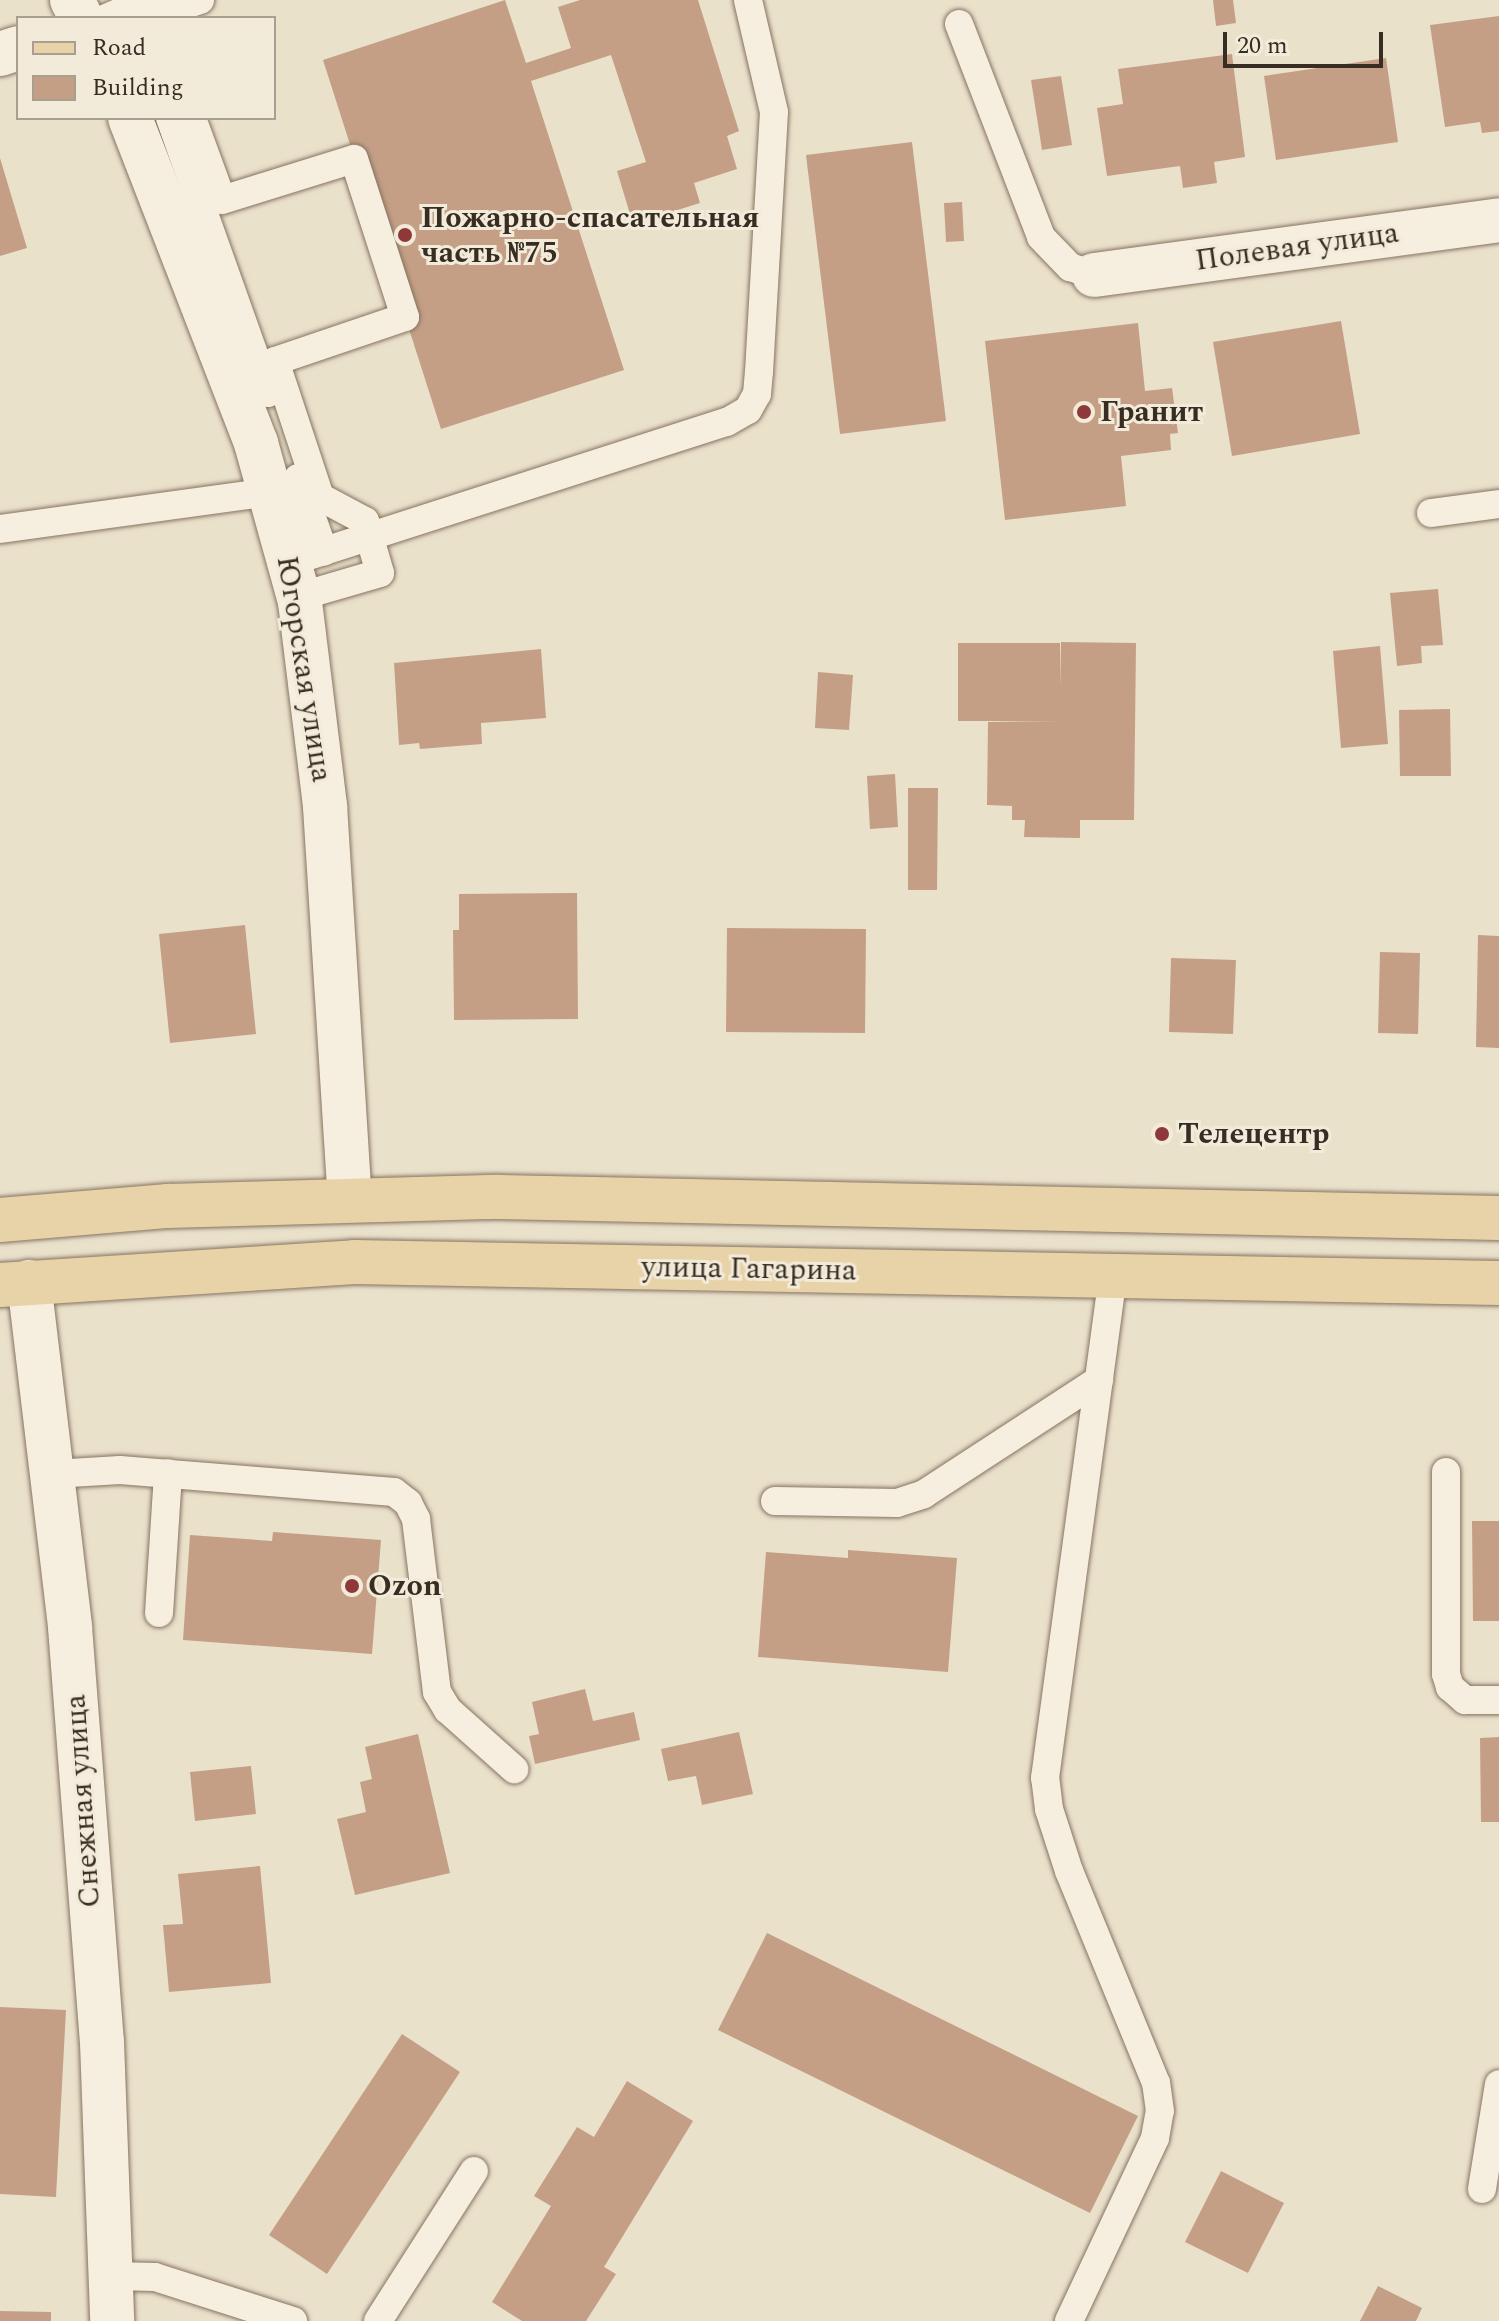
<!DOCTYPE html>
<html>
<head>
<meta charset="utf-8">
<style>
	body { margin:0 }
	#map { position:relative; width:1499px; height:2321px; overflow:hidden; background:#eae1cb; font-family:Spectral,serif }
	div>[style] { position:absolute }
	.building>* { inset:0; background:#c49f86 }
	.roads { filter:drop-shadow(0 0 2px #867461) drop-shadow(0 0 2px #867461) }
	.lane>* { height:28px; margin:-14px; padding:0 14px; transform-origin:14px; border-radius:14px; background:#f6eede }
	.street>* { height:44px; margin:-22px; padding:0 22px; transform-origin:22px; border-radius:22px; background:#f6eede }
	.secondary>* { height:44px; margin:-22px; padding:0 22px; transform-origin:22px; border-radius:22px; background:#f6eede }
	.primary>* { height:44px; margin:-22px; padding:0 22px; transform-origin:22px; border-radius:22px; background:#e8d3a9 }
	.dots>* { width:22px; height:22px; translate:-50% -50%; box-sizing:border-box; border:4px solid #f3ebda; border-radius:50% }
	span { translate:-50% -50%; white-space:nowrap; text-align:center; line-height:1.15; -webkit-text-stroke:6px #f3ebda; paint-order:stroke }
	.poi-label { font-size:30px; color:#382d23; font-weight:700 }
	.left { translate:0 -50%; text-align:left }
	.street-label { font-size:30px; color:#382d23 }
	.legend { position:absolute; left:16px; top:16px; width:260px; height:104px; box-sizing:border-box; background:#f3ebda; border:2px solid #a89f91; margin:0; padding:10px 14px; list-style:none; font-size:24px; color:#382d23 }
	.legend li { display:flex; align-items:center; gap:16px; height:40px }
	.legend b { width:40px; border:2px solid #a89f91 }
	.scale { position:absolute; left:1223px; top:32px; width:160px; height:36px; box-sizing:border-box; border:4px solid #382d23; border-top:0; padding-left:10px; font-size:24px; line-height:28px; white-space:nowrap; color:#382d23; -webkit-text-stroke:6px #f3ebda; paint-order:stroke }
</style>
</head>
<body>
<div id="map">
	<div class="building">
		<div style="clip-path:polygon(505px 0,526px 63px,571px 48px,558px 7px,580px 0,698px 0,739px 131px,727px 136px,737px 169px,694px 183px,700px 203px,633px 224px,617px 171px,646px 162px,611px 55px,531px 81px,624px 370px,441px 429px,323px 60px)"></div>
		<div style="clip-path:polygon(1213px 0,1233px 0,1236px 23px,1216px 26px)"></div>
		<div style="clip-path:polygon(1499px 16px,1499px 131px,1482px 133px,1480px 122px,1445px 127px,1430px 25px)"></div>
		<div style="clip-path:polygon(1232px 54px,1245px 157px,1214px 162px,1217px 183px,1183px 188px,1180px 166px,1107px 176px,1097px 108px,1123px 104px,1118px 69px)"></div>
		<div style="clip-path:polygon(1386px 58px,1398px 142px,1276px 160px,1264px 76px)"></div>
		<div style="clip-path:polygon(1061px 76px,1072px 145px,1042px 150px,1031px 80px)"></div>
		<div style="clip-path:polygon(912px 142px,946px 421px,840px 434px,806px 155px)"></div>
		<div style="clip-path:polygon(0 158px,27px 248px,0 256px)"></div>
		<div style="clip-path:polygon(962px 202px,964px 241px,946px 242px,944px 203px)"></div>
		<div style="clip-path:polygon(1341px 321px,1360px 434px,1232px 456px,1213px 342px)"></div>
		<div style="clip-path:polygon(1138px 323px,1145px 391px,1172px 388px,1178px 433px,1170px 434px,1171px 450px,1121px 456px,1126px 506px,1005px 520px,985px 341px)"></div>
		<div style="clip-path:polygon(1438px 589px,1443px 645px,1421px 646px,1422px 663px,1397px 666px,1390px 593px)"></div>
		<div style="clip-path:polygon(1061px 642px,1136px 643px,1134px 820px,1080px 820px,1080px 838px,1024px 837px,1025px 820px,1012px 820px,1012px 806px,987px 805px,988px 722px,1060px 721px,958px 721px,958px 643px,1060px 643px,1061px 688px)"></div>
		<div style="clip-path:polygon(1380px 646px,1388px 744px,1341px 748px,1333px 651px)"></div>
		<div style="clip-path:polygon(541px 649px,546px 718px,481px 723px,482px 744px,420px 749px,419px 743px,399px 745px,394px 663px)"></div>
		<div style="clip-path:polygon(818px 672px,853px 675px,849px 730px,815px 728px)"></div>
		<div style="clip-path:polygon(1450px 709px,1451px 776px,1400px 776px,1399px 710px)"></div>
		<div style="clip-path:polygon(895px 774px,898px 827px,870px 829px,867px 776px)"></div>
		<div style="clip-path:polygon(908px 788px,938px 788px,937px 890px,908px 890px)"></div>
		<div style="clip-path:polygon(577px 893px,578px 1019px,454px 1020px,453px 930px,459px 930px,459px 894px)"></div>
		<div style="clip-path:polygon(245px 925px,256px 1034px,170px 1043px,159px 934px)"></div>
		<div style="clip-path:polygon(727px 928px,866px 929px,865px 1033px,726px 1032px)"></div>
		<div style="clip-path:polygon(1478px 935px,1499px 936px,1499px 1048px,1476px 1047px)"></div>
		<div style="clip-path:polygon(1380px 952px,1420px 953px,1418px 1034px,1378px 1033px)"></div>
		<div style="clip-path:polygon(1171px 958px,1236px 960px,1233px 1034px,1169px 1032px)"></div>
		<div style="clip-path:polygon(1472px 1521px,1499px 1521px,1499px 1621px,1473px 1621px)"></div>
		<div style="clip-path:polygon(273px 1532px,381px 1540px,372px 1654px,183px 1640px,190px 1535px,272px 1541px)"></div>
		<div style="clip-path:polygon(848px 1550px,957px 1558px,948px 1672px,758px 1657px,766px 1552px,848px 1558px)"></div>
		<div style="clip-path:polygon(585px 1689px,593px 1721px,634px 1712px,640px 1740px,535px 1764px,529px 1736px,539px 1734px,532px 1702px)"></div>
		<div style="clip-path:polygon(739px 1732px,753px 1794px,702px 1805px,696px 1776px,668px 1781px,661px 1749px)"></div>
		<div style="clip-path:polygon(418px 1734px,450px 1873px,355px 1895px,337px 1819px,366px 1812px,360px 1782px,372px 1779px,365px 1747px)"></div>
		<div style="clip-path:polygon(1499px 1737px,1499px 1822px,1481px 1822px,1480px 1738px)"></div>
		<div style="clip-path:polygon(251px 1766px,256px 1814px,195px 1821px,190px 1772px)"></div>
		<div style="clip-path:polygon(260px 1866px,271px 1983px,169px 1992px,163px 1925px,183px 1924px,178px 1874px)"></div>
		<div style="clip-path:polygon(767px 1933px,1138px 2116px,1090px 2213px,718px 2030px)"></div>
		<div style="clip-path:polygon(0 2007px,66px 2010px,56px 2197px,0 2194px)"></div>
		<div style="clip-path:polygon(402px 2034px,460px 2072px,327px 2274px,269px 2235px)"></div>
		<div style="clip-path:polygon(627px 2081px,693px 2121px,604px 2267px,616px 2274px,586px 2321px,522px 2321px,492px 2302px,551px 2206px,534px 2196px,577px 2127px,594px 2137px)"></div>
		<div style="clip-path:polygon(1221px 2171px,1284px 2203px,1248px 2273px,1185px 2242px)"></div>
		<div style="clip-path:polygon(1378px 2286px,1422px 2308px,1416px 2321px,1360px 2321px)"></div>
		<div style="clip-path:polygon(0 2311px,51px 2312px,51px 2321px,0 2321px)"></div>
	</div>
	<div class="roads">
		<div class="lane">
			<div style="left:106px;top:18px;width:46px;rotate:-23.2deg"></div>
			<div style="left:148px;top:0;width:19px;rotate:69deg"></div>
			<div style="left:147px;top:18px;width:56px;rotate:-18.8deg"></div>
			<div style="left:959px;top:24px;width:228px;rotate:68.9deg"></div>
			<div style="left:1041px;top:237px;width:42px;rotate:46deg"></div>
			<div style="left:1070px;top:267px;width:25px;rotate:18deg"></div>
			<div style="left:170px;top:118px;width:292px;rotate:70.4deg"></div>
			<div style="left:192px;top:118px;width:87px;rotate:69.9deg"></div>
			<div style="left:222px;top:200px;width:138px;rotate:-17.3deg"></div>
			<div style="left:354px;top:159px;width:166px;rotate:72.1deg"></div>
			<div style="left:405px;top:317px;width:137px;rotate:161.3deg"></div>
			<div style="left:275px;top:361px;width:143px;rotate:71.7deg"></div>
			<div style="left:320px;top:497px;width:51px;rotate:28.1deg"></div>
			<div style="left:365px;top:521px;width:54px;rotate:73.9deg"></div>
			<div style="left:380px;top:573px;width:78px;rotate:163.7deg"></div>
			<div style="left:305px;top:595px;width:23px;rotate:-105deg"></div>
			<div style="left:298px;top:478px;width:78px;rotate:70.6deg"></div>
			<div style="left:1431px;top:513px;width:69px;rotate:-7.5deg"></div>
			<div style="left:0;top:529px;width:274px;rotate:-7.8deg"></div>
			<div style="left:290px;top:562px;width:459px;rotate:-17.8deg"></div>
			<div style="left:727px;top:422px;width:24px;rotate:-30deg"></div>
			<div style="left:748px;top:410px;width:18px;rotate:-61deg"></div>
			<div style="left:757px;top:394px;width:22px;rotate:-85deg"></div>
			<div style="left:759px;top:372px;width:260px;rotate:-86.7deg"></div>
			<div style="left:774px;top:112px;width:115px;rotate:-103.1deg"></div>
			<div style="left:1446px;top:1472px;width:202px;rotate:90deg"></div>
			<div style="left:1446px;top:1674px;width:14px;rotate:73deg"></div>
			<div style="left:1450px;top:1687px;width:20px;rotate:41deg"></div>
			<div style="left:1465px;top:1700px;width:34px"></div>
			<div style="left:53px;top:1474px;width:67px;rotate:-3.4deg"></div>
			<div style="left:120px;top:1470px;width:275px;rotate:4.6deg"></div>
			<div style="left:394px;top:1492px;width:18px;rotate:38deg"></div>
			<div style="left:408px;top:1503px;width:18px;rotate:63deg"></div>
			<div style="left:416px;top:1519px;width:174px;rotate:83.1deg"></div>
			<div style="left:437px;top:1692px;width:21px;rotate:59deg"></div>
			<div style="left:448px;top:1710px;width:89px;rotate:41.8deg"></div>
			<div style="left:775px;top:1501px;width:122px;rotate:0.9deg"></div>
			<div style="left:897px;top:1503px;width:28px;rotate:-18deg"></div>
			<div style="left:924px;top:1494px;width:209px;rotate:-33.1deg"></div>
			<div style="left:159px;top:1613px;width:140px;rotate:-86.3deg"></div>
			<div style="left:1482px;top:2189px;width:106px;rotate:-80.8deg"></div>
			<div style="left:114px;top:2276px;width:41px;rotate:1.4deg"></div>
			<div style="left:155px;top:2277px;width:145px;rotate:17.7deg"></div>
			<div style="left:378px;top:2321px;width:178px;rotate:-57.4deg"></div>
			<div style="left:1069px;top:2321px;width:202px;rotate:-64.8deg"></div>
			<div style="left:1155px;top:2138px;width:27px;rotate:-80deg"></div>
			<div style="left:1160px;top:2111px;width:28px;rotate:-98deg"></div>
			<div style="left:1156px;top:2083px;width:229px;rotate:-112.3deg"></div>
			<div style="left:1069px;top:1871px;width:65px;rotate:-107.9deg"></div>
			<div style="left:1049px;top:1809px;width:31px;rotate:-97deg"></div>
			<div style="left:1045px;top:1778px;width:508px;rotate:-82.3deg"></div>
		</div>
		<div class="street">
			<div style="left:0;top:54px;width:19px;rotate:-18deg"></div>
			<div style="left:1094px;top:275px;width:409px;rotate:-7.7deg"></div>
			<div style="left:29px;top:1282px;width:347px;rotate:83.2deg"></div>
			<div style="left:70px;top:1627px;width:416px;rotate:85.6deg"></div>
			<div style="left:102px;top:2042px;width:279px;rotate:87.9deg"></div>
		</div>
		<div class="secondary">
			<div style="left:72px;top:0;width:20px;rotate:63deg"></div>
			<div style="left:130px;top:118px;width:349px;rotate:68.8deg"></div>
			<div style="left:256px;top:443px;width:165px;rotate:74.5deg"></div>
			<div style="left:300px;top:602px;width:206px;rotate:83deg"></div>
			<div style="left:325px;top:806px;width:393px;rotate:86.4deg"></div>
		</div>
		<div class="primary">
			<div style="left:0;top:1220px;width:169px;rotate:-4.8deg"></div>
			<div style="left:168px;top:1206px;width:331px;rotate:-1.6deg"></div>
			<div style="left:499px;top:1197px;width:1000px;rotate:1.2deg"></div>
			<div style="left:0;top:1285px;width:355px;rotate:-3.7deg"></div>
			<div style="left:354px;top:1262px;width:1145px;rotate:1.05deg"></div>
		</div>
	</div>
	<div class="dots">
		<div style="left:405px;top:235px;background:#8e383a"></div>
		<div style="left:1084px;top:412px;background:#8e383a"></div>
		<div style="left:1162px;top:1134px;background:#8e383a"></div>
		<div style="left:352px;top:1586px;background:#8e383a"></div>
	</div>
	<div class="poi-label">
		<span class="left" style="left:421px;top:235px">Пожарно-спасательная<br>часть №75</span>
		<span class="left" style="left:1100px;top:412px">Гранит</span>
		<span class="left" style="left:1178px;top:1134px">Телецентр</span>
		<span class="left" style="left:368px;top:1586px">Ozon</span>
	</div>
	<div class="street-label">
		<span style="left:1297px;top:247px;rotate:-8deg">Полевая улица</span>
		<span style="left:304px;top:669px;rotate:81deg">Югорская улица</span>
		<span style="left:749px;top:1269px;rotate:1deg">улица Гагарина</span>
		<span style="left:83px;top:1801px;rotate:-94deg">Снежная улица</span>
	</div>
	<ul class="legend">
	<li><b style="height:10px;background:#e8d3a9"></b>Road</li>
	<li><b style="height:22px;background:#c49f86"></b>Building</li>
	</ul>
	<div class="scale">20 m</div>
</div>
</body>
</html>
